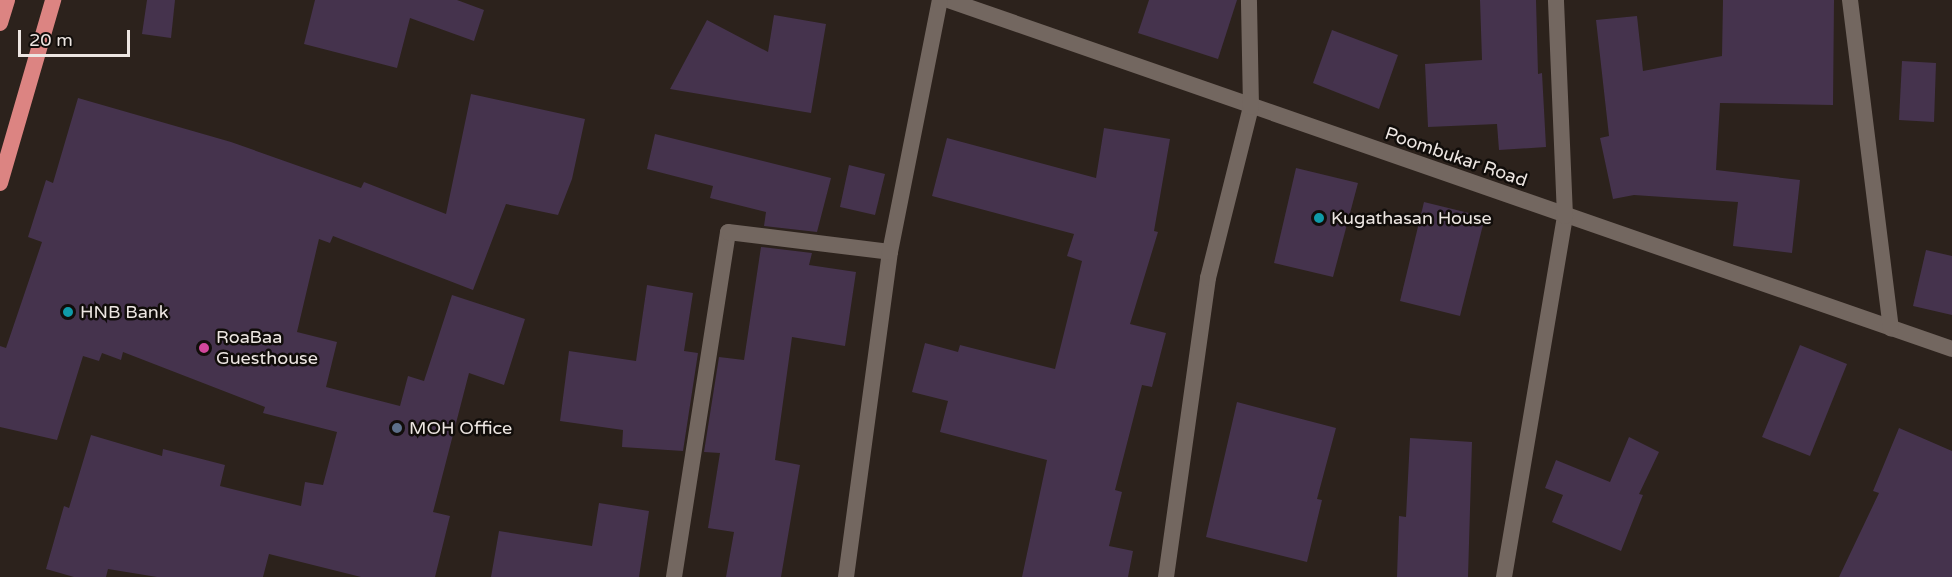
<!DOCTYPE html>
<html>
<head>
<meta charset="utf-8">
<style>
	body { margin:0 }
	#map { position:relative; width:1952px; height:577px; overflow:hidden; background:#2c221c; font-family:"Varela Round",sans-serif }
	div>[style] { position:absolute }
	.building>* { inset:0; background:#45334d }
	.minor>* { height:16px; margin:-8px; padding:0 8px; transform-origin:8px; border-radius:8px; background:#736760 }
	.trunk>* { height:16px; margin:-8px; padding:0 8px; transform-origin:8px; border-radius:8px; background:#dc8482 }
	.dots>* { width:16px; height:16px; translate:-50% -50%; box-sizing:border-box; border:3px solid #110d0a; border-radius:50% }
	span { translate:-50% -50%; white-space:nowrap; text-align:center; line-height:1.15; -webkit-text-stroke:5px #110d0a; paint-order:stroke }
	.street-label { font-size:18px; color:#ede6e2 }
	.poi-label { font-size:18px; color:#ede6e2 }
	.left { translate:0 -50%; text-align:left }
	.scale { position:absolute; left:18px; top:30px; width:112px; height:27px; box-sizing:border-box; border:3px solid #ede6e2; border-top:0; padding-left:8px; font-size:18px; line-height:21px; white-space:nowrap; color:#ede6e2; -webkit-text-stroke:4px #110d0a; paint-order:stroke }
</style>
</head>
<body>
<div id="map">
	<div class="building">
		<div style="clip-path:polygon(147px 0,175px 0,171px 38px,142px 34px)"></div>
		<div style="clip-path:polygon(315px 0,457px 0,484px 10px,474px 41px,410px 18px,397px 68px,304px 44px)"></div>
		<div style="clip-path:polygon(1149px 0,1237px 0,1218px 59px,1138px 33px)"></div>
		<div style="clip-path:polygon(1480px 0,1536px 0,1538px 74px,1542px 73px,1546px 147px,1499px 150px,1497px 124px,1428px 127px,1425px 64px,1482px 60px)"></div>
		<div style="clip-path:polygon(1723px 0,1834px 0,1833px 105px,1720px 103px,1716px 170px,1800px 180px,1792px 253px,1733px 246px,1738px 202px,1634px 195px,1613px 199px,1600px 138px,1609px 136px,1596px 20px,1637px 16px,1643px 71px,1722px 56px)"></div>
		<div style="clip-path:polygon(774px 15px,826px 24px,811px 113px,670px 89px,707px 20px,768px 52px)"></div>
		<div style="clip-path:polygon(1332px 30px,1398px 55px,1379px 109px,1313px 83px)"></div>
		<div style="clip-path:polygon(1902px 61px,1936px 63px,1934px 122px,1899px 120px)"></div>
		<div style="clip-path:polygon(471px 94px,585px 119px,572px 179px,558px 215px,506px 204px,473px 290px,333px 236px,330px 243px,319px 239px,297px 332px,337px 342px,326px 387px,400px 406px,408px 376px,424px 381px,452px 295px,525px 319px,504px 385px,469px 373px,433px 512px,450px 516px,435px 577px,361px 577px,269px 554px,263px 577px,157px 577px,108px 569px,106px 577px,74px 577px,46px 569px,64px 506px,69px 508px,91px 435px,162px 456px,163px 449px,225px 465px,220px 486px,301px 506px,305px 482px,323px 485px,337px 432px,263px 413px,265px 407px,123px 352px,121px 360px,102px 353px,99px 361px,83px 356px,57px 440px,0 427px,0 346px,6px 348px,42px 242px,28px 237px,46px 180px,53px 183px,78px 98px,231px 142px,361px 188px,364px 182px,446px 214px)"></div>
		<div style="clip-path:polygon(1104px 128px,1170px 139px,1154px 231px,1158px 232px,1130px 324px,1166px 333px,1152px 387px,1142px 385px,1115px 490px,1122px 492px,1109px 546px,1133px 551px,1128px 577px,1022px 577px,1047px 460px,940px 432px,948px 401px,912px 392px,925px 343px,958px 352px,960px 345px,1055px 369px,1082px 261px,1067px 256px,1074px 234px,932px 196px,947px 138px,1096px 178px)"></div>
		<div style="clip-path:polygon(655px 134px,831px 178px,817px 232px,764px 226px,766px 212px,710px 198px,713px 186px,647px 169px)"></div>
		<div style="clip-path:polygon(849px 165px,885px 174px,875px 215px,840px 207px)"></div>
		<div style="clip-path:polygon(1296px 168px,1358px 183px,1333px 277px,1274px 263px)"></div>
		<div style="clip-path:polygon(1424px 202px,1485px 217px,1460px 316px,1400px 301px)"></div>
		<div style="clip-path:polygon(761px 247px,812px 253px,809px 265px,856px 272px,845px 346px,792px 337px,775px 460px,800px 465px,781px 577px,726px 577px,734px 532px,708px 528px,720px 453px,704px 452px,719px 357px,744px 360px)"></div>
		<div style="clip-path:polygon(1926px 250px,1952px 256px,1952px 315px,1913px 306px)"></div>
		<div style="clip-path:polygon(647px 285px,693px 293px,684px 351px,698px 353px,683px 451px,622px 447px,623px 430px,560px 421px,569px 351px,636px 361px)"></div>
		<div style="clip-path:polygon(1800px 345px,1847px 364px,1810px 456px,1762px 437px)"></div>
		<div style="clip-path:polygon(1237px 402px,1336px 428px,1317px 499px,1322px 500px,1307px 562px,1206px 537px)"></div>
		<div style="clip-path:polygon(1899px 428px,1952px 451px,1952px 577px,1839px 577px,1879px 493px,1873px 491px)"></div>
		<div style="clip-path:polygon(1629px 437px,1659px 452px,1639px 494px,1643px 495px,1621px 551px,1552px 522px,1563px 495px,1545px 488px,1556px 460px,1610px 482px)"></div>
		<div style="clip-path:polygon(1410px 438px,1472px 442px,1468px 577px,1397px 577px,1399px 516px,1406px 517px)"></div>
		<div style="clip-path:polygon(599px 503px,649px 511px,639px 577px,491px 577px,499px 531px,592px 546px)"></div>
	</div>
	<div class="minor">
		<div style="left:948px;top:0;width:1063px;rotate:19.17deg"></div>
		<div style="left:1850px;top:0;width:331px;rotate:82.9deg"></div>
		<div style="left:674px;top:577px;width:349px;rotate:-81.1deg"></div>
		<div style="left:728px;top:232px;width:163px;rotate:7deg"></div>
		<div style="left:846px;top:577px;width:328px;rotate:-82.3deg"></div>
		<div style="left:890px;top:252px;width:257px;rotate:-78.8deg"></div>
		<div style="left:1166px;top:577px;width:302px;rotate:-82deg"></div>
		<div style="left:1208px;top:278px;width:176px;rotate:-75.9deg"></div>
		<div style="left:1251px;top:107px;width:107px;rotate:-91.1deg"></div>
		<div style="left:1504px;top:577px;width:366px;rotate:-80.4deg"></div>
		<div style="left:1565px;top:216px;width:216px;rotate:-92.4deg"></div>
	</div>
	<div class="trunk">
		<div style="left:0;top:23px;width:24px;rotate:-73deg"></div>
		<div style="left:0;top:183px;width:191px;rotate:-73.8deg"></div>
	</div>
	<div class="dots">
		<div style="left:1319px;top:218px;background:#0f9aa8"></div>
		<div style="left:68px;top:312px;background:#0f9aa8"></div>
		<div style="left:204px;top:348px;background:#d1479c"></div>
		<div style="left:397px;top:428px;background:#5c6f8a"></div>
	</div>
	<div class="street-label">
		<span style="left:1456px;top:157px;rotate:19deg">Poombukar Road</span>
	</div>
	<div class="poi-label">
		<span class="left" style="left:1331px;top:218px">Kugathasan House</span>
		<span class="left" style="left:80px;top:312px">HNB Bank</span>
		<span class="left" style="left:216px;top:348px">RoaBaa<br>Guesthouse</span>
		<span class="left" style="left:409px;top:428px">MOH Office</span>
	</div>
	<div class="scale">20 m</div>
</div>
</body>
</html>
